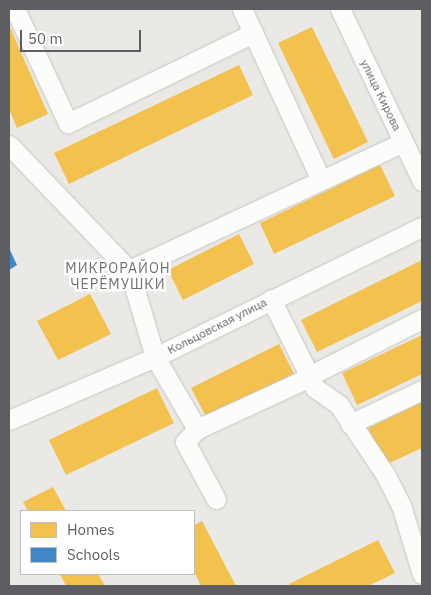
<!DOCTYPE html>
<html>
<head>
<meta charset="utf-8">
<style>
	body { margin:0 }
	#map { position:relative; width:431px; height:595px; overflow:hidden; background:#eae9e5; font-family:"IBM Plex Sans",sans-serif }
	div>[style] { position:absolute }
	.homes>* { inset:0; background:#f2c14e }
	.schools>* { inset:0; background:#3f88c5 }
	.roads { filter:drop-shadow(0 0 1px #c6c6c6) drop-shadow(0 0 1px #c6c6c6) }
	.street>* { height:19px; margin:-9.5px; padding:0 9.5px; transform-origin:9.5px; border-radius:9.5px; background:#fcfcfb }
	span { translate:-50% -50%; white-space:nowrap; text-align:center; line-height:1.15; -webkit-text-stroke:5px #fff; paint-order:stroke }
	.street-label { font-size:12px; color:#5c5e62 }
	.neighbourhood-label { font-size:14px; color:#6d7074; letter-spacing:1px }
	.frame { position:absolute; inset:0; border:10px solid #5c5e62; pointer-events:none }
	.legend { position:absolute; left:20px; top:510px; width:175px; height:65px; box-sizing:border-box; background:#fff; border:1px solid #bebfc0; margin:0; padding:6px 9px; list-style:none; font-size:15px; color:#5c5e62 }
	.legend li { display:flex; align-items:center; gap:10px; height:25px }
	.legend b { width:25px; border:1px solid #bebfc0 }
	.scale { position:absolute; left:20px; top:30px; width:121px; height:22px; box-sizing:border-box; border:2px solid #5c5e62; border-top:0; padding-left:6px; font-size:15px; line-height:18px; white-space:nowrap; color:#5c5e62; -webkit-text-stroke:4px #fff; paint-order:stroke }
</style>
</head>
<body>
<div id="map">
	<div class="homes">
		<div style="clip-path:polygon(9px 25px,48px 114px,17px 128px,9px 109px)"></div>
		<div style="clip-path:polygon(312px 27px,368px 142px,334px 159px,278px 43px)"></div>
		<div style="clip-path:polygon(239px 65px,253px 95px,69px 184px,54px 153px)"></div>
		<div style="clip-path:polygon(380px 165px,395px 196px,274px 254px,260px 223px)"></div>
		<div style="clip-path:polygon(239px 234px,254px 264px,183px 300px,168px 270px)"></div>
		<div style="clip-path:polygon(422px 260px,422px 301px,317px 352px,301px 320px)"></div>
		<div style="clip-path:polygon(90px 294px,111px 334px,58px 360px,37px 321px)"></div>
		<div style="clip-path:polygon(422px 335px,422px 374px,357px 405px,342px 373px)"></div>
		<div style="clip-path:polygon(279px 344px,294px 374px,207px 419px,191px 388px)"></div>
		<div style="clip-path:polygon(157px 388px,174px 423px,66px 475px,49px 440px)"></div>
		<div style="clip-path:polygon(422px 402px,422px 448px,385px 465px,368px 428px)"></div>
		<div style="clip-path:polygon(53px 487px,66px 511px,28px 511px,23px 502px)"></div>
		<div style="clip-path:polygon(202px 521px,236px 586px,201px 586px,194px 571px,194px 525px)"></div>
		<div style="clip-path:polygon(378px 540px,395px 573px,368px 586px,291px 586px,289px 584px)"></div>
		<div style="clip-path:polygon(60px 574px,98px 574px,105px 586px,66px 586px)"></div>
	</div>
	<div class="schools">
		<div style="clip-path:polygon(9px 248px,17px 265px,9px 270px)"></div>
	</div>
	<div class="roads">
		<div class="street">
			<div style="left:15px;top:9px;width:126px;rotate:65.1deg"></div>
			<div style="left:68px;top:123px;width:206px;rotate:-25.9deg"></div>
			<div style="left:242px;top:9px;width:188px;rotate:65.2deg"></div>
			<div style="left:340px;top:9px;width:191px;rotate:64.5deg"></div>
			<div style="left:9px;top:145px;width:173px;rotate:46.2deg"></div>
			<div style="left:309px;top:376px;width:127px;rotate:-26.8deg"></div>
			<div style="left:310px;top:377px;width:12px;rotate:66deg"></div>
			<div style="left:315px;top:388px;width:29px;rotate:35deg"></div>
			<div style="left:339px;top:405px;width:83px;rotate:56.3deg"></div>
			<div style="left:385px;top:474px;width:35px;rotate:63deg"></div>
			<div style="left:401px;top:505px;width:72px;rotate:73.1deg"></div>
			<div style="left:9px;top:420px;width:159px;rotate:-23.3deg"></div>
			<div style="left:155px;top:357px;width:297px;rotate:-26deg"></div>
			<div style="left:350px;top:424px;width:80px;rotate:-25.3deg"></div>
			<div style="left:197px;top:429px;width:124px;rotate:-24.7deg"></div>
			<div style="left:310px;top:377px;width:87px;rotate:-116.6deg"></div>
			<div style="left:216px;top:499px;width:65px;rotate:-118.5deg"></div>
			<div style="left:185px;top:442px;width:18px;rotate:-47deg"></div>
			<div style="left:197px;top:429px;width:83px;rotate:-120.3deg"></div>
			<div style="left:155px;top:357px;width:91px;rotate:-106.6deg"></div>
			<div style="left:129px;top:270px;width:302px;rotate:-25deg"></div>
		</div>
	</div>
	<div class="street-label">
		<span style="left:381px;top:95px;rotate:64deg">улица Кирова</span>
		<span style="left:217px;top:326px;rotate:-27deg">Кольцовская улица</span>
	</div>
	<div class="neighbourhood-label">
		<span style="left:118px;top:276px">МИКРОРАЙОН<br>ЧЕРЁМУШКИ</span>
	</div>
	<div class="frame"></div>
	<ul class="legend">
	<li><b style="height:14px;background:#f2c14e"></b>Homes</li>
	<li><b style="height:14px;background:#3f88c5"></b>Schools</li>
	</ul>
	<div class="scale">50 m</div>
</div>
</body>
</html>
